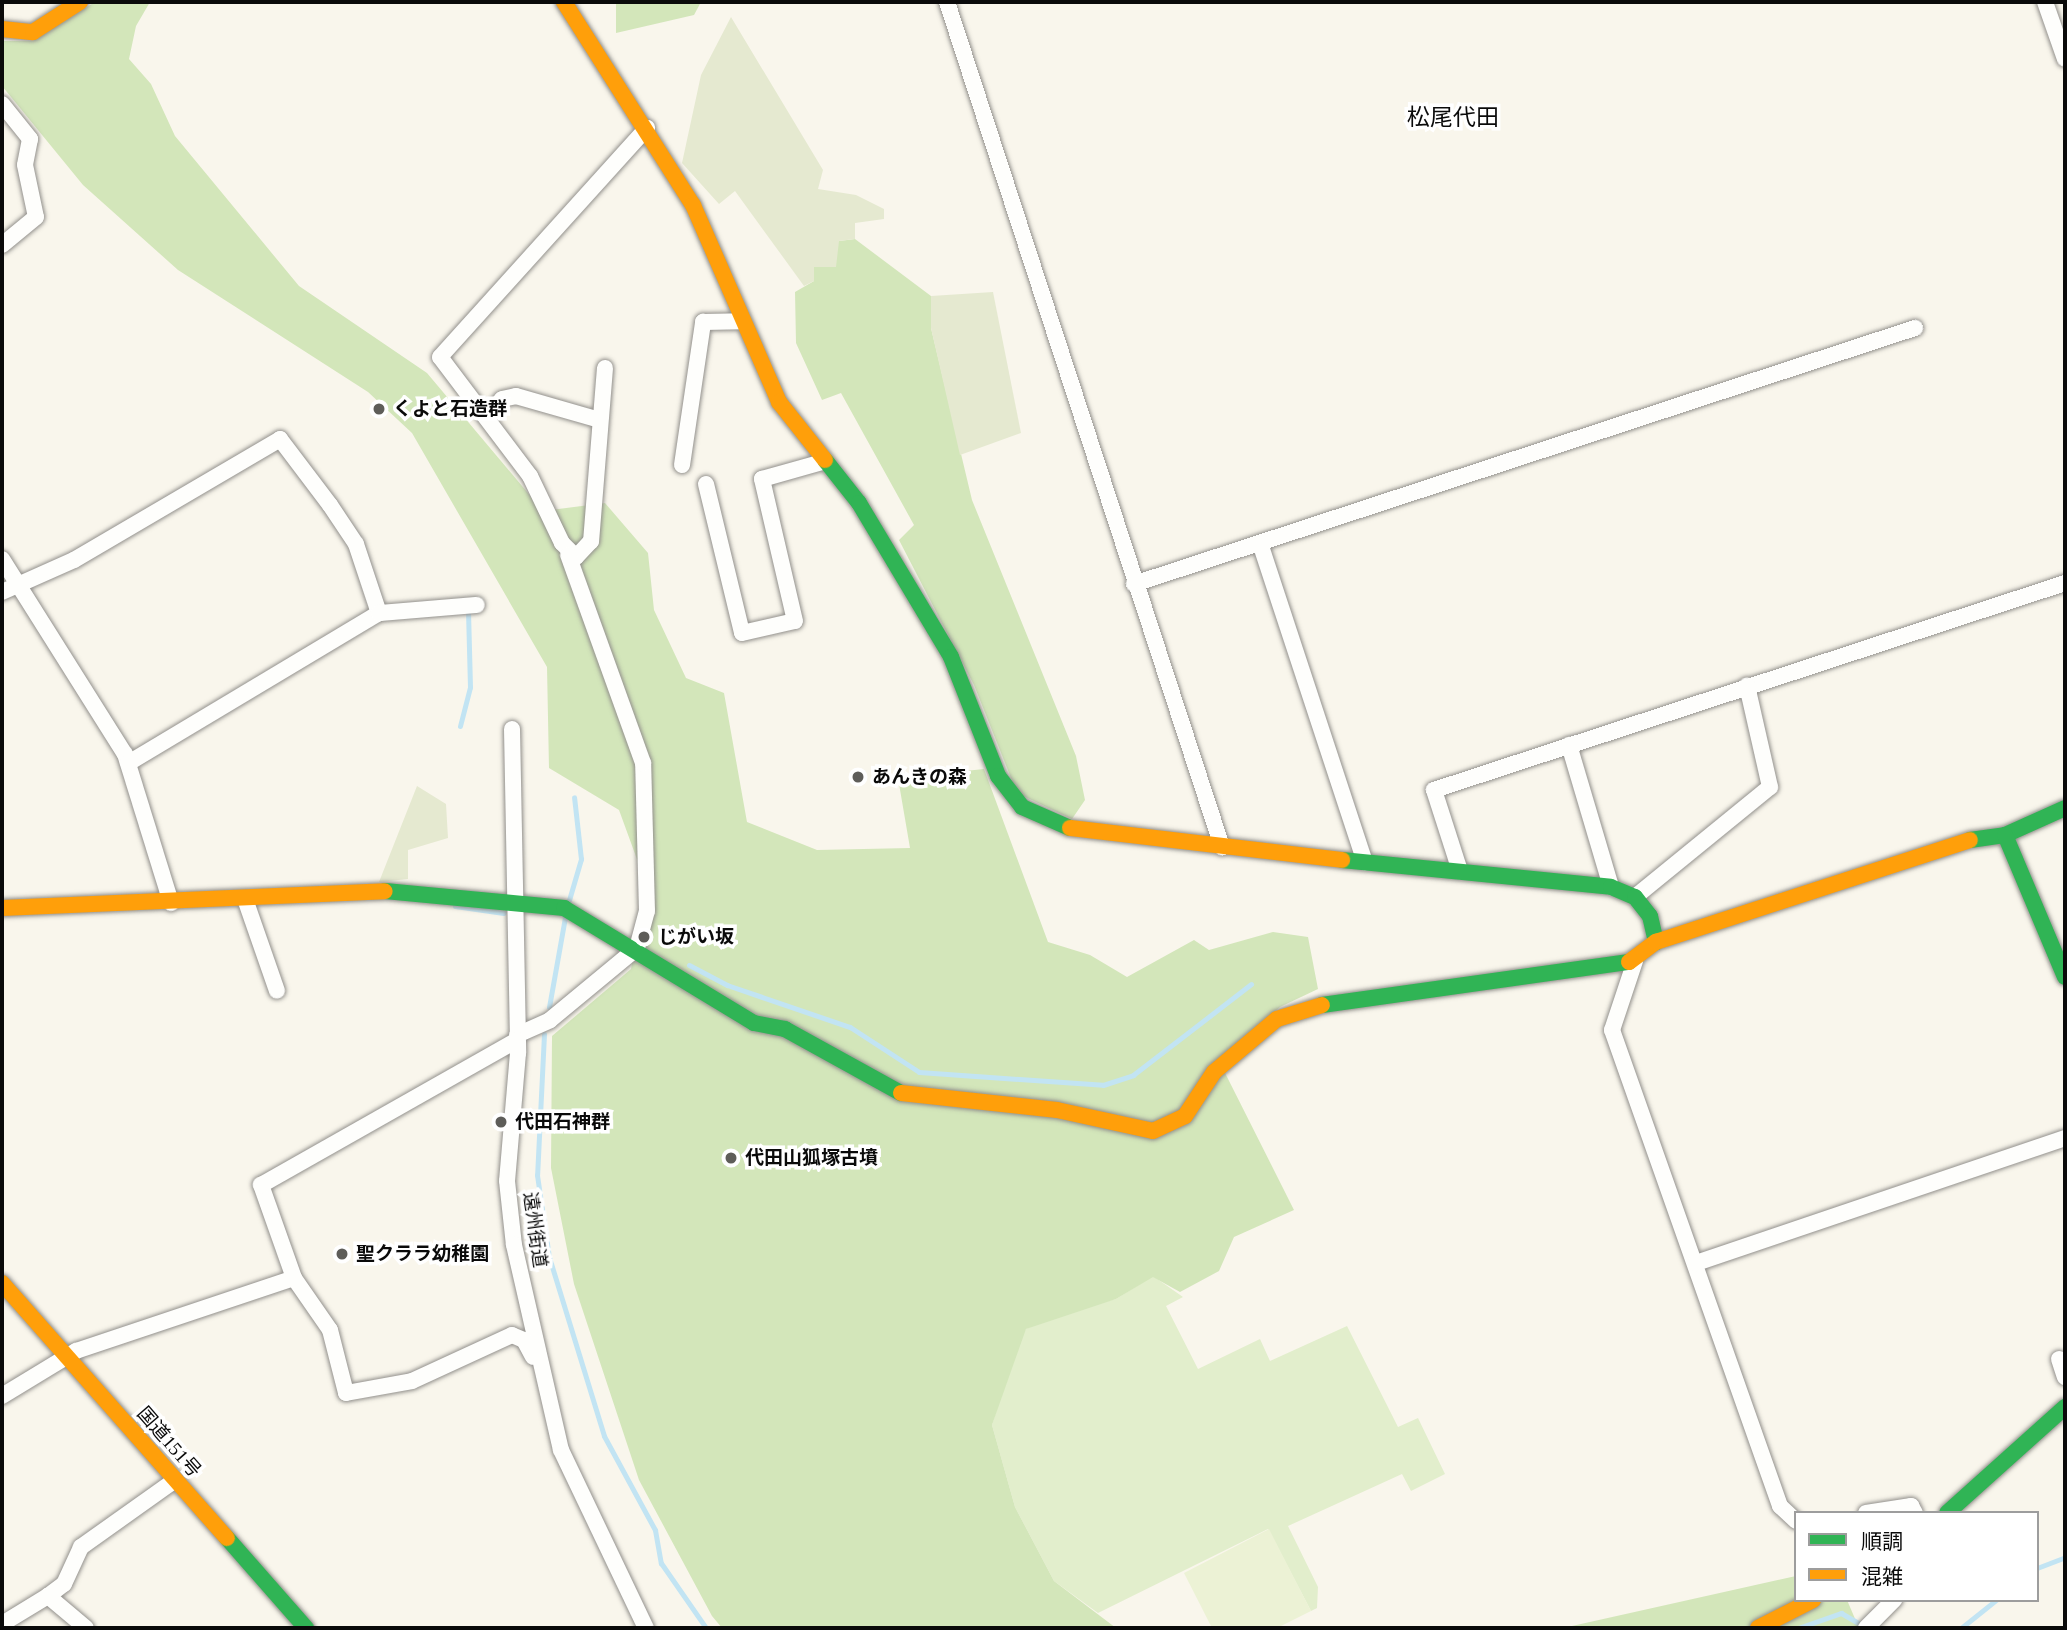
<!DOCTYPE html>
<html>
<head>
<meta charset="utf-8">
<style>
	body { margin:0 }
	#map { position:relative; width:2067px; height:1630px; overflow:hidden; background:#f9f6ec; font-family:"Times New Roman","Noto Sans JP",serif }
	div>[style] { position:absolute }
	.green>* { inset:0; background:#e2eecc }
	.forest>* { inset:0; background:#d3e6ba }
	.cemetery>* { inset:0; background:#e5e9d0 }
	.pitch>* { inset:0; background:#ecf2d5 }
	.stream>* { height:5px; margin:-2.5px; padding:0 2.5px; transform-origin:2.5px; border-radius:2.5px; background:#c2e4f3 }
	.roads { filter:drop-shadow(0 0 2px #92908c) drop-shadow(0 0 2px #92908c) }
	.street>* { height:16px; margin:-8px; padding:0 8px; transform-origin:8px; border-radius:8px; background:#fefefc }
	.fast>* { height:16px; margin:-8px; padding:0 8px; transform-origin:8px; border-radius:8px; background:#30b455 }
	.slow>* { height:16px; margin:-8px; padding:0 8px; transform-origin:8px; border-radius:8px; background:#ff9f0a }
	.dots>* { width:19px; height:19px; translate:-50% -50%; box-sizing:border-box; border:4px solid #fff; border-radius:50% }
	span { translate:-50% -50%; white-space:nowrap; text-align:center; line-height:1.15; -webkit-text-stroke:7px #fff; paint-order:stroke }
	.poi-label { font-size:19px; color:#0a0a0a; font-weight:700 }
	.left { translate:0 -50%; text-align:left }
	.street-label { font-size:19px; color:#0a0a0a }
	.quarter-label { font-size:23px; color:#0a0a0a }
	.frame { position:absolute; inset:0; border:4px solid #0a0a0a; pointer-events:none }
	.legend { position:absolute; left:1794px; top:1511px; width:245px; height:91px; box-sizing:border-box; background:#fff; border:2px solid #9d9d9d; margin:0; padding:9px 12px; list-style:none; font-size:21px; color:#0a0a0a }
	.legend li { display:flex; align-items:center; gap:14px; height:35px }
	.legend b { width:35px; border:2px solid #9d9d9d }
</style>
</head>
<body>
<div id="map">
	<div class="green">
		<div style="clip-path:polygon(1153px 1276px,1183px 1297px,1166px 1306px,1198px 1369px,1260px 1339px,1270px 1361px,1347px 1326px,1398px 1427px,1418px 1418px,1445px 1474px,1411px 1491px,1402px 1474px,1288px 1526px,1318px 1587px,1317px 1608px,1311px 1611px,1268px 1529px,1098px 1613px,1054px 1581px,1015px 1507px,992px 1425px,1018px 1341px,1026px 1329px,1055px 1314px,1116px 1299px)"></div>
	</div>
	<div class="forest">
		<div style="clip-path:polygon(95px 2px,150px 2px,136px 26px,129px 59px,151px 84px,175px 136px,299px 286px,427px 373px,543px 511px,605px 503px,648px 553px,654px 610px,686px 678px,724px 693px,747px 822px,817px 850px,910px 848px,898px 778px,984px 769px,1048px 942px,1090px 955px,1127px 977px,1194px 940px,1209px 950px,1273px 932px,1308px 937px,1318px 989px,1280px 1007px,1218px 1059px,1294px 1210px,1234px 1237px,1219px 1271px,1180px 1292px,1153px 1277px,1116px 1299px,1026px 1329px,992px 1425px,1015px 1507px,1054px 1581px,1116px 1628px,722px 1628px,712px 1616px,639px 1480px,574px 1284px,551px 1168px,552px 1036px,631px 969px,646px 884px,619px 810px,549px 768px,547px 667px,412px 433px,368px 392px,178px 270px,83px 185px,2px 86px,2px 41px,33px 41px)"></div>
		<div style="clip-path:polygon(616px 2px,701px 2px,694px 15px,616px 33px)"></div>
		<div style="clip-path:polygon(855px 239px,931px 296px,931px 328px,972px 500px,1076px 756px,1085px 800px,1072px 819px,1017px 793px,974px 685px,899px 540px,914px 525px,841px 393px,822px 400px,796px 343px,795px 292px,814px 281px,814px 267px,839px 241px)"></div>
		<div style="clip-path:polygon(1796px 1576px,1796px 1600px,1847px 1600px,1859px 1628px,1563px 1628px)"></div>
	</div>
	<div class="cemetery">
		<div style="clip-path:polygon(731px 17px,823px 170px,818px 189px,856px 195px,884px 209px,884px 219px,855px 223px,855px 239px,839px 241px,836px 267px,814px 267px,814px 281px,804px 286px,735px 191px,719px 204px,682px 163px,701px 75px)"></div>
		<div style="clip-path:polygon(993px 292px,1021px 433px,960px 455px,931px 328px,931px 296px)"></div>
		<div style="clip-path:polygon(417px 786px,446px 804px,448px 838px,408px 850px,408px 879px,379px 882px)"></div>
	</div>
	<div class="pitch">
		<div style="clip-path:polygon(1269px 1529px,1311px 1611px,1277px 1628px,1212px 1628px,1184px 1573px)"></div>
	</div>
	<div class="stream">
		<div style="left:460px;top:726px;width:40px;rotate:-75.6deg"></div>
		<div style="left:470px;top:687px;width:75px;rotate:-91.5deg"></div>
		<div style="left:569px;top:900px;width:43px;rotate:-73.7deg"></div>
		<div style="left:581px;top:859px;width:62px;rotate:-96.4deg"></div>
		<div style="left:455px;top:906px;width:49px;rotate:8.1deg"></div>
		<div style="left:689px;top:965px;width:43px;rotate:27.8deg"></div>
		<div style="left:727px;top:985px;width:130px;rotate:18.9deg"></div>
		<div style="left:850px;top:1027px;width:82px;rotate:33.1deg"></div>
		<div style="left:919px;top:1072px;width:184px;rotate:4deg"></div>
		<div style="left:1103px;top:1085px;width:32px;rotate:-18deg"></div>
		<div style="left:1133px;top:1075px;width:149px;rotate:-37.6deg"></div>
		<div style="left:549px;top:1007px;width:91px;rotate:-79.9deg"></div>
		<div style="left:544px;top:1034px;width:141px;rotate:92.8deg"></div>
		<div style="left:537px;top:1175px;width:83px;rotate:81.7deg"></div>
		<div style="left:549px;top:1257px;width:187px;rotate:72.9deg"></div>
		<div style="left:604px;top:1436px;width:107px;rotate:61.5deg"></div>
		<div style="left:655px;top:1530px;width:34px;rotate:80deg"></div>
		<div style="left:661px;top:1563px;width:79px;rotate:55.3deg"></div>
		<div style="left:2037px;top:1568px;width:30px;rotate:-21deg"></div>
		<div style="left:1798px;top:1628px;width:46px;rotate:-19.2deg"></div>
		<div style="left:1841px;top:1613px;width:22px;rotate:30deg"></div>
		<div style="left:1961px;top:1628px;width:45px;rotate:-38.7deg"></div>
	</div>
	<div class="roads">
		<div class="street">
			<div style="left:947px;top:2px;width:889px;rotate:71.97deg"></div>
			<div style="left:2045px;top:2px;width:60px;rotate:70.7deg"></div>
			<div style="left:2px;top:104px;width:45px;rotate:51.3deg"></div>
			<div style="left:30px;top:139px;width:26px;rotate:101deg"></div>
			<div style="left:25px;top:165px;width:53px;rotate:78.1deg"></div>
			<div style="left:36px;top:217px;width:44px;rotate:140.5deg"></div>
			<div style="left:605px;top:368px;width:174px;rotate:94.6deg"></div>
			<div style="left:591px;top:541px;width:22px;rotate:133deg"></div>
			<div style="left:576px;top:557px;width:20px;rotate:-135deg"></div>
			<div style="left:562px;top:543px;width:74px;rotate:-115.5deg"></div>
			<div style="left:530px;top:476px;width:149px;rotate:-127.1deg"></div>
			<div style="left:440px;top:357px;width:309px;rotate:-47.9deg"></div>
			<div style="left:486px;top:417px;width:24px;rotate:-48deg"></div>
			<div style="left:502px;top:399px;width:14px;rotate:-12deg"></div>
			<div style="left:516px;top:396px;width:83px;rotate:16deg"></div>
			<div style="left:682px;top:465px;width:145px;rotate:-81.6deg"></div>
			<div style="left:703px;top:322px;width:39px;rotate:-1deg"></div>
			<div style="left:706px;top:484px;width:153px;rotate:76.4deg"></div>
			<div style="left:742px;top:633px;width:54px;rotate:-12.8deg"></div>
			<div style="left:795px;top:621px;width:146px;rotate:-103.1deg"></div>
			<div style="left:762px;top:479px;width:66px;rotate:-15.7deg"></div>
			<div style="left:1260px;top:543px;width:336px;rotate:71.8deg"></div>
			<div style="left:2px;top:559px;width:231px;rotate:57.8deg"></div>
			<div style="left:125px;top:754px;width:156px;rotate:72.8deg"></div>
			<div style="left:1134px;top:584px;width:822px;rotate:-18.15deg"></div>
			<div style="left:2px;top:592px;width:79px;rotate:-24deg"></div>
			<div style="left:74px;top:560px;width:239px;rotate:-30.4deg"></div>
			<div style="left:280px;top:439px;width:83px;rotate:52.9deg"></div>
			<div style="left:330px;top:505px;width:47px;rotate:56.3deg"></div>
			<div style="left:356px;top:544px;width:73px;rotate:71.6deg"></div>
			<div style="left:379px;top:613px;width:292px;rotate:149.1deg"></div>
			<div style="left:379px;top:613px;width:98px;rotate:-4.7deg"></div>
			<div style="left:512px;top:729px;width:324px;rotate:88.9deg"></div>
			<div style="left:518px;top:1053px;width:128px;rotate:94.9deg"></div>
			<div style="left:507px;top:1181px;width:64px;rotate:83.8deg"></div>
			<div style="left:514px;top:1245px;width:210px;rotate:77.1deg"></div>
			<div style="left:561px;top:1450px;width:197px;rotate:64.5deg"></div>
			<div style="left:1569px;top:745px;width:148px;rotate:73.5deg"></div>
			<div style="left:1460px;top:871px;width:85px;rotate:-107.8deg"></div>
			<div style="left:1434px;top:790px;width:664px;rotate:-18.16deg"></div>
			<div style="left:1635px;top:897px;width:174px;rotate:-39.2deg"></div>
			<div style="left:1770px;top:787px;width:104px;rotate:-102.8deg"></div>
			<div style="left:245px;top:899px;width:97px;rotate:70.8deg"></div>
			<div style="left:1635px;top:961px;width:73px;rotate:108.4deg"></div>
			<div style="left:1612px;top:1030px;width:505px;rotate:70.56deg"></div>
			<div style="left:1780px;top:1506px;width:22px;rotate:43deg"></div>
			<div style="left:517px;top:1035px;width:36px;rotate:-24deg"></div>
			<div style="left:550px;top:1020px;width:113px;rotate:-39.6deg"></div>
			<div style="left:637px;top:948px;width:38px;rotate:-75deg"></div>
			<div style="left:647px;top:911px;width:148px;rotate:-91.5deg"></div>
			<div style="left:643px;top:763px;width:221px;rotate:-109.8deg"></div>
			<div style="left:1696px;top:1263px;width:390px;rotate:-18.7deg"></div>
			<div style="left:294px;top:1278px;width:99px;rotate:-109.5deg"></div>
			<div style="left:261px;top:1185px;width:294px;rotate:-29.5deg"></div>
			<div style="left:2059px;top:1359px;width:19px;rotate:72deg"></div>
			<div style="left:2px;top:1396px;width:87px;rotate:-31.3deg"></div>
			<div style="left:76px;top:1351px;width:230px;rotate:-18.5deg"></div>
			<div style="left:294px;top:1278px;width:63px;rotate:55.3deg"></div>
			<div style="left:330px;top:1330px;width:65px;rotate:75.7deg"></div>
			<div style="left:346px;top:1393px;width:67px;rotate:-10.3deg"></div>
			<div style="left:412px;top:1381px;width:110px;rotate:-24.7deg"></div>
			<div style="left:512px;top:1335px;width:13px;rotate:23deg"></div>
			<div style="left:524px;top:1340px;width:19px;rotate:62deg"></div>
			<div style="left:1866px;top:1513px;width:46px;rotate:-8.8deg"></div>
			<div style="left:1911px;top:1506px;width:8px;rotate:60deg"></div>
			<div style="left:2px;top:1624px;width:54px;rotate:-31.3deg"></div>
			<div style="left:86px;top:1628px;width:50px;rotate:-139.9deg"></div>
			<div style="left:48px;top:1596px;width:20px;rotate:-37deg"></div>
			<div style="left:64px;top:1584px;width:41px;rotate:-65.3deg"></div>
			<div style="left:81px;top:1547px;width:114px;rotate:-35.4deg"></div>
			<div style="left:1866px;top:1628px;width:40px;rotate:-45deg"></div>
		</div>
		<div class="fast">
			<div style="left:825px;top:460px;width:55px;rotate:51.7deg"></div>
			<div style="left:859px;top:503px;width:179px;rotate:59.1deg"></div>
			<div style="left:951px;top:657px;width:128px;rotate:68.4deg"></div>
			<div style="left:998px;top:776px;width:39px;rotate:52deg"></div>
			<div style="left:1022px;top:807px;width:52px;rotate:23.6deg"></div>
			<div style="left:2005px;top:835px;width:66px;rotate:-24.2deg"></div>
			<div style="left:1970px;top:840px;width:35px;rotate:-8deg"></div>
			<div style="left:2005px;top:835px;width:154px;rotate:67.1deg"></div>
			<div style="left:1342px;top:860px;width:270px;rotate:5.7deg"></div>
			<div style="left:1611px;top:887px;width:26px;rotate:23deg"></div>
			<div style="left:1635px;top:897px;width:24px;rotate:52deg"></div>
			<div style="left:1650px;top:916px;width:27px;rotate:77deg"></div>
			<div style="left:385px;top:891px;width:180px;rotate:5.4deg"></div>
			<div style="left:564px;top:908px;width:222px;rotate:31.2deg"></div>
			<div style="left:754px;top:1023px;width:32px;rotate:11deg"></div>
			<div style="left:785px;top:1029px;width:132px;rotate:28.9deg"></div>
			<div style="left:1322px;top:1005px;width:310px;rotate:-8deg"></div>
			<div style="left:1947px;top:1513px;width:159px;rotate:-41.9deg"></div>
			<div style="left:227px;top:1538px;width:120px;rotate:48.7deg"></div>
		</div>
		<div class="slow">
			<div style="left:564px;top:2px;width:241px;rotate:57.6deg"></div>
			<div style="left:693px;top:205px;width:215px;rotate:66.4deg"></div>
			<div style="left:779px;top:402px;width:74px;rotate:51.6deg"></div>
			<div style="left:2px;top:29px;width:31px;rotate:6deg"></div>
			<div style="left:33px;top:32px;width:56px;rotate:-32.6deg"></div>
			<div style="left:1070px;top:828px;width:274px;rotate:6.7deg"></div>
			<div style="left:2px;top:908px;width:383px;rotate:-2.5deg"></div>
			<div style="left:1629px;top:962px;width:34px;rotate:-37deg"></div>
			<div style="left:1656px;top:942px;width:330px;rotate:-18deg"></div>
			<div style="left:901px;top:1093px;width:157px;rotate:6.2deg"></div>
			<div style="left:1057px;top:1110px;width:98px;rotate:12.3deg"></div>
			<div style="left:1153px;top:1131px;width:35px;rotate:-25deg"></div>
			<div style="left:1185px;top:1116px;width:53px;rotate:-56.6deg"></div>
			<div style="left:1214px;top:1072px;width:82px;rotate:-40.1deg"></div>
			<div style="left:1277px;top:1019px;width:47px;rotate:-17.3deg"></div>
			<div style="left:2px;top:1283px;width:340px;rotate:48.6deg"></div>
			<div style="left:1758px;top:1628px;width:62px;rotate:-27deg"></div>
		</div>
	</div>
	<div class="dots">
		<div style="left:379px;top:409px;background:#5e5d59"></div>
		<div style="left:858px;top:777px;background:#5e5d59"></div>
		<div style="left:644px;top:937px;background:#5e5d59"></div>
		<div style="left:501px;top:1122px;background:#5e5d59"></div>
		<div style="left:731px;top:1158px;background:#5e5d59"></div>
		<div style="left:342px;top:1254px;background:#5e5d59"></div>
	</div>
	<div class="poi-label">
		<span class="left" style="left:393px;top:409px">くよと石造群</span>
		<span class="left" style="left:872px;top:777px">あんきの森</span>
		<span class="left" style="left:658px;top:937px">じがい坂</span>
		<span class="left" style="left:515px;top:1122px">代田石神群</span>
		<span class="left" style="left:745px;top:1158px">代田山狐塚古墳</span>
		<span class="left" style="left:356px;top:1254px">聖クララ幼稚園</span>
	</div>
	<div class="street-label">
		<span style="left:535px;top:1230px;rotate:82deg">遠州街道</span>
		<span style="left:169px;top:1442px;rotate:49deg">国道151号</span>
	</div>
	<div class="quarter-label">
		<span style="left:1453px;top:118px">松尾代田</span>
	</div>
	<div class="frame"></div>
	<ul class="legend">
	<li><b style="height:9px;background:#30b455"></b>順調</li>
	<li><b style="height:9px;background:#ff9f0a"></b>混雑</li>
	</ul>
</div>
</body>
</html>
